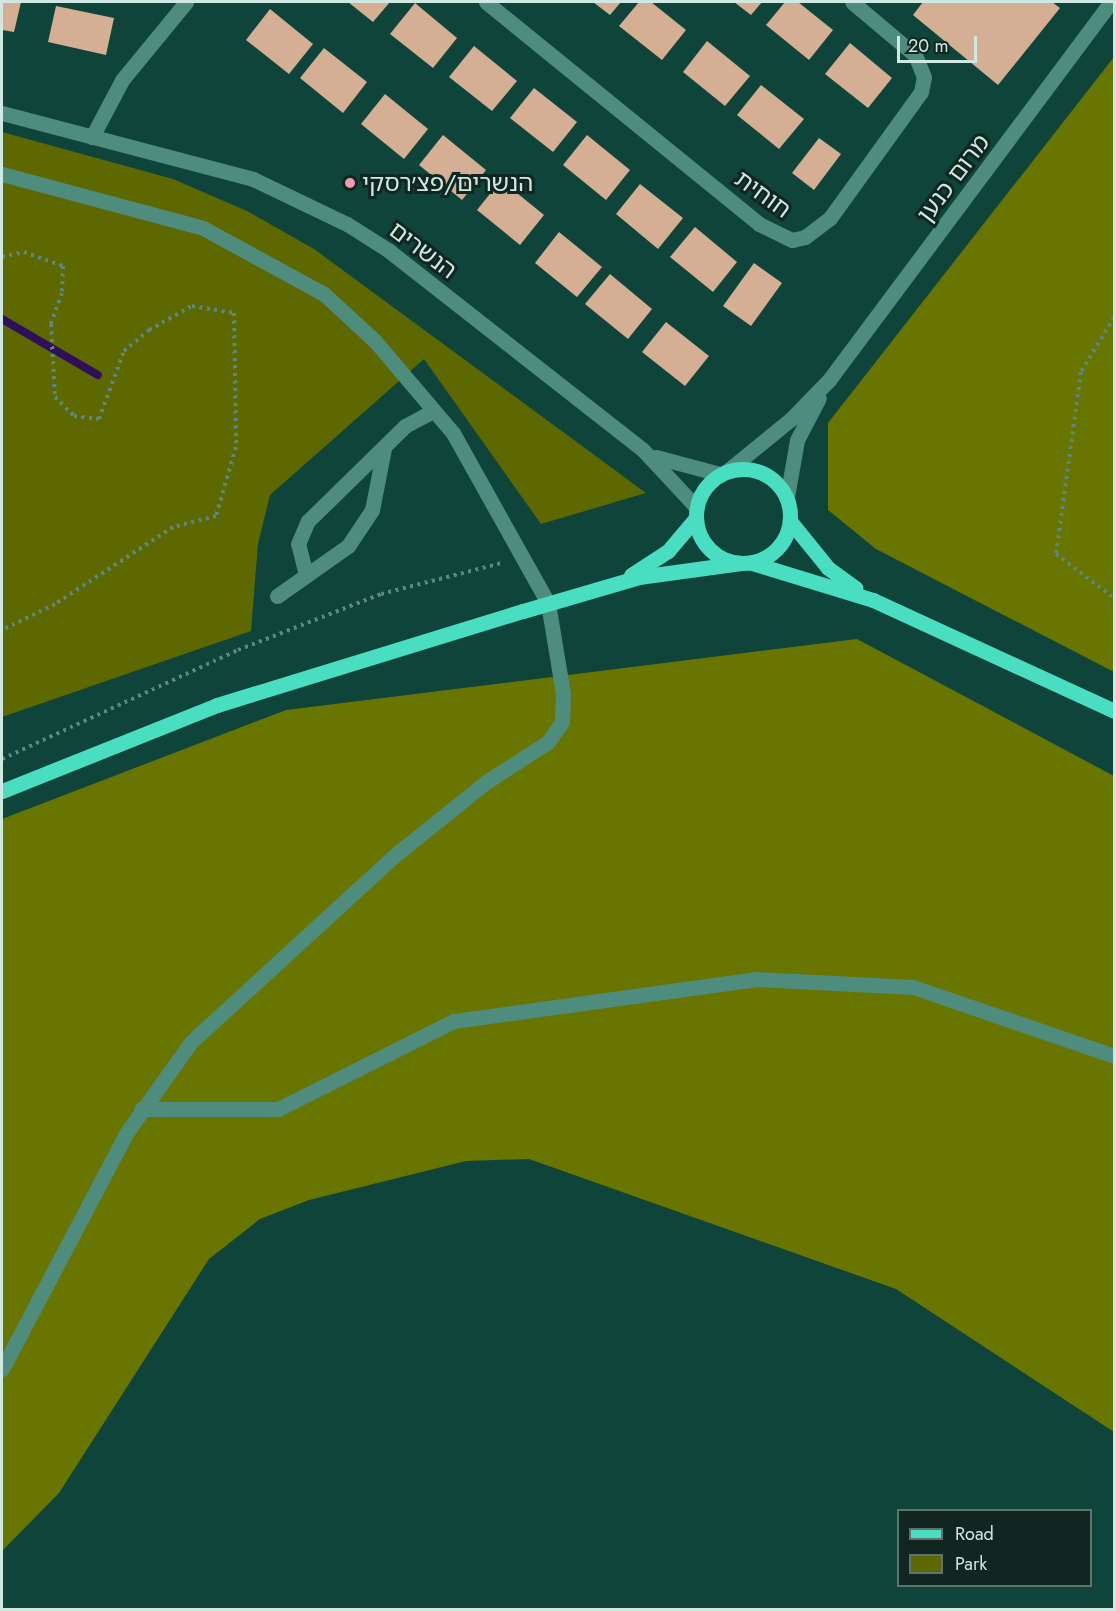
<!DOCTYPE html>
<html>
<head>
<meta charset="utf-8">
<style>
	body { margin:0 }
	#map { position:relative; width:1116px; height:1611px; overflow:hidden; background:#0e443a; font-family:Jost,"Noto Sans Hebrew",sans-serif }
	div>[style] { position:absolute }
	.green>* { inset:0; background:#5d6800 }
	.forest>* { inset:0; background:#687500 }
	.stream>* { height:8px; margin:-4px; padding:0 4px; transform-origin:4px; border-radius:4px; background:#300f5a }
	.building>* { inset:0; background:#d5af94 }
	.path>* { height:4px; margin-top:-2px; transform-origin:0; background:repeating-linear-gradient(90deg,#5d877f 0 3px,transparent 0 7.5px) }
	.minor>* { height:15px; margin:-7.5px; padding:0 7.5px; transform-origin:7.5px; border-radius:7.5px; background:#4e8d7e }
	.major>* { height:15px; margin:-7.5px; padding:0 7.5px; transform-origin:7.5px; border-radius:7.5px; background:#49dec1 }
	.major>.ring { margin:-7.5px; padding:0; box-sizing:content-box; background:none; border:15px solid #49dec1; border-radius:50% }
	.dots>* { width:16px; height:16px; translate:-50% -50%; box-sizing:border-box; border:3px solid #112621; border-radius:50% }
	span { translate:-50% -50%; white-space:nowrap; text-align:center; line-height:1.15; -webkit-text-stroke:6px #112621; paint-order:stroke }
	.street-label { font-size:24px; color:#cfe9e2 }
	.poi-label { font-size:24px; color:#cfe9e2 }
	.left { translate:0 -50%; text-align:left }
	.frame { position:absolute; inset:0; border:3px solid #cfe9e2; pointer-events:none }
	.legend { position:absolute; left:897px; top:1509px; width:195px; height:78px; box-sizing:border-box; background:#112621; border:2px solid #5d746e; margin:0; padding:8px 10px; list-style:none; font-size:18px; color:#cfe9e2 }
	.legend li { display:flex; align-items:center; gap:12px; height:30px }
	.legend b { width:30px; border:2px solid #5d746e }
	.scale { position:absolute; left:897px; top:36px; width:80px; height:27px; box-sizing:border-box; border:3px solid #cfe9e2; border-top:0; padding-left:8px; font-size:18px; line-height:21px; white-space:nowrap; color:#cfe9e2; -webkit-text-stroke:4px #112621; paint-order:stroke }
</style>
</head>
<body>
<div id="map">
	<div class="green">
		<div style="clip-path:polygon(2px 132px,173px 179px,247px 211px,314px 249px,646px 493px,541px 524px,424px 359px,270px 495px,258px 544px,251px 631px,2px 717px)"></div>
	</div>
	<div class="forest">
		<div style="clip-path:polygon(1114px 57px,1114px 672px,876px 549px,828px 510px,828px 423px)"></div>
		<div style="clip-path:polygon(857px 639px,1114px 776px,1114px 1432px,896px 1289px,529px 1159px,466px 1161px,309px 1200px,260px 1219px,209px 1259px,59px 1493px,2px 1551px,2px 819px,286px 710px)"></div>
	</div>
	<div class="stream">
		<div style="left:2px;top:319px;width:111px;rotate:30.3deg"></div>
	</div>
	<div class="building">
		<div style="clip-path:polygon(2px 2px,21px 2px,14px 32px,2px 30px)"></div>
		<div style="clip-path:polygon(348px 2px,390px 2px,373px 22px)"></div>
		<div style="clip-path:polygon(593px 2px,621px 2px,610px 15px)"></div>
		<div style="clip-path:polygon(639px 2px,651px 2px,686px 30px,662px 60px,619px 26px)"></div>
		<div style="clip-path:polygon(734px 2px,762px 2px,751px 15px)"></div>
		<div style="clip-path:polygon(785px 2px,798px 2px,833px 30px,809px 60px,766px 25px)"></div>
		<div style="clip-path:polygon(923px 2px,1052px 2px,1060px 8px,998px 85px,913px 15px)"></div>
		<div style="clip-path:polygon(415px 3px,457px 38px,433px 68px,390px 34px)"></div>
		<div style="clip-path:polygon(56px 6px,114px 18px,106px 55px,48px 42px)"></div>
		<div style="clip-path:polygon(270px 9px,313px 44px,289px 74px,246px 40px)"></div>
		<div style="clip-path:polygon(707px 41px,750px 76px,725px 106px,683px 72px)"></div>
		<div style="clip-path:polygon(850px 43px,892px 78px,868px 108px,825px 74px)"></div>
		<div style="clip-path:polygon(474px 46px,517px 81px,492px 111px,449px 77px)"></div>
		<div style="clip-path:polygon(324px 48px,367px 82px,343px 113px,300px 78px)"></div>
		<div style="clip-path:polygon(761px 85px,804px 119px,779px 149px,737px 115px)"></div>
		<div style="clip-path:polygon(534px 88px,577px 122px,553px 152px,510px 118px)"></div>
		<div style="clip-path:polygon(385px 94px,428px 129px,404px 159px,361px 124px)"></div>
		<div style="clip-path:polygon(443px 135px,486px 170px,462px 200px,419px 165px)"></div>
		<div style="clip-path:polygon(587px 135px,630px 170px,606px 200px,563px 165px)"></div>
		<div style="clip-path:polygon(819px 138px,841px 154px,814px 190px,792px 173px)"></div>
		<div style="clip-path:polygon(501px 180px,544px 215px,520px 245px,477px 210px)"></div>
		<div style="clip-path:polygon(640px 184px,683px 218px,658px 249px,616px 214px)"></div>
		<div style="clip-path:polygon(695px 227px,737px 262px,713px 292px,670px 257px)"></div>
		<div style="clip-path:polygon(559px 232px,602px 267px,577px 297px,535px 263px)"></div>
		<div style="clip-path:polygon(754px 263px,782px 283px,751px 326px,723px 306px)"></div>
		<div style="clip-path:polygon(610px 274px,652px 309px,628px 339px,585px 304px)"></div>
		<div style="clip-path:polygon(666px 322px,709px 356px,685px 386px,642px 352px)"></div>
	</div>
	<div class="path">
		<div style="left:2px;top:257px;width:23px;rotate:-13deg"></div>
		<div style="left:24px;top:252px;width:41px;rotate:19.7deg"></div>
		<div style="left:63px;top:266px;width:27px;rotate:92deg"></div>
		<div style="left:62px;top:293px;width:33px;rotate:110deg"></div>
		<div style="left:51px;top:324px;width:73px;rotate:86.9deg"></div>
		<div style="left:55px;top:397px;width:27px;rotate:45deg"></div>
		<div style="left:74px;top:416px;width:25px;rotate:7deg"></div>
		<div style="left:99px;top:419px;width:72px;rotate:-69.8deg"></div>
		<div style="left:124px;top:351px;width:33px;rotate:-40deg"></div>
		<div style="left:149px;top:330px;width:49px;rotate:-29.2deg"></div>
		<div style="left:192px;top:306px;width:43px;rotate:9.5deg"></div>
		<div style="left:234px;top:313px;width:134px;rotate:89.1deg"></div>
		<div style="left:236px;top:447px;width:72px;rotate:106.2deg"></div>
		<div style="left:216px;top:516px;width:44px;rotate:165.7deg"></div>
		<div style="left:173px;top:527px;width:141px;rotate:146.9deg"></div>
		<div style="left:55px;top:604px;width:59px;rotate:153.9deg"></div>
		<div style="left:1114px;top:317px;width:64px;rotate:121deg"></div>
		<div style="left:1081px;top:372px;width:184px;rotate:97.8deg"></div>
		<div style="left:1056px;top:554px;width:73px;rotate:37.2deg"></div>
		<div style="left:2px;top:759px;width:260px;rotate:-24.8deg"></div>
		<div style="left:238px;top:650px;width:154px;rotate:-21.4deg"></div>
		<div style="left:381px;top:594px;width:125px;rotate:-14.4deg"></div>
	</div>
	<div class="minor">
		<div style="left:486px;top:2px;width:352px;rotate:39.1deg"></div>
		<div style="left:759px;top:224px;width:37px;rotate:26deg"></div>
		<div style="left:792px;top:240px;width:13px;rotate:-13deg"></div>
		<div style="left:805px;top:237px;width:31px;rotate:-37deg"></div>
		<div style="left:830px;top:218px;width:155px;rotate:-54.2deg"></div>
		<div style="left:921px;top:92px;width:15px;rotate:-79deg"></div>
		<div style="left:924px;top:77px;width:24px;rotate:-112deg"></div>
		<div style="left:915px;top:55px;width:82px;rotate:-139.9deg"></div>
		<div style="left:2px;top:113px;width:260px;rotate:14.7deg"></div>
		<div style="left:253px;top:179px;width:104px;rotate:25.6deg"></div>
		<div style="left:347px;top:224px;width:49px;rotate:32.4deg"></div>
		<div style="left:388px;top:250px;width:324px;rotate:38.1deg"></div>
		<div style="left:643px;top:450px;width:79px;rotate:47deg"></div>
		<div style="left:92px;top:137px;width:64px;rotate:-62.2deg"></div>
		<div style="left:122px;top:80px;width:101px;rotate:-50.6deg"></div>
		<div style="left:2px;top:174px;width:208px;rotate:15deg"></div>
		<div style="left:203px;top:228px;width:138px;rotate:28.6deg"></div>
		<div style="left:324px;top:294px;width:69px;rotate:42.7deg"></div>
		<div style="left:375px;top:341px;width:121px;rotate:49.7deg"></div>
		<div style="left:453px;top:433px;width:195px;rotate:60.8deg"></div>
		<div style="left:548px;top:603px;width:92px;rotate:80.6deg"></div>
		<div style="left:563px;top:694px;width:28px;rotate:92deg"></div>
		<div style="left:562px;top:722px;width:24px;rotate:125deg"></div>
		<div style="left:548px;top:742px;width:74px;rotate:147.2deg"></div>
		<div style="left:486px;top:782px;width:118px;rotate:141.2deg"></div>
		<div style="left:394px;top:856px;width:275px;rotate:137.5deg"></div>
		<div style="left:191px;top:1042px;width:110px;rotate:125.4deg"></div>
		<div style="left:127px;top:1132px;width:268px;rotate:117.8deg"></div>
		<div style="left:656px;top:457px;width:66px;rotate:14.9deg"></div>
		<div style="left:727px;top:471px;width:82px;rotate:-39.1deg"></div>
		<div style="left:791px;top:419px;width:54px;rotate:-45.7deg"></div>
		<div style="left:829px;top:380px;width:472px;rotate:-53.3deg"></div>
		<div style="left:787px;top:497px;width:58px;rotate:-80deg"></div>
		<div style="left:797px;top:440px;width:47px;rotate:-62.4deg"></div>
		<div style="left:306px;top:575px;width:32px;rotate:-104deg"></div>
		<div style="left:298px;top:544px;width:25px;rotate:-67deg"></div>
		<div style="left:308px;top:521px;width:136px;rotate:-44.4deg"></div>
		<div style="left:405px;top:426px;width:32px;rotate:-28deg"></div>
		<div style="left:277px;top:596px;width:87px;rotate:-35.2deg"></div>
		<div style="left:348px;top:546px;width:43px;rotate:-56.3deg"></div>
		<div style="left:372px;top:510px;width:62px;rotate:-78.9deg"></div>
		<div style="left:141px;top:1109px;width:137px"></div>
		<div style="left:278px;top:1109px;width:197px;rotate:-26.6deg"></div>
		<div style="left:454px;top:1021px;width:304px;rotate:-7.9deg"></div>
		<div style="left:755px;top:979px;width:158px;rotate:2.9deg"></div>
		<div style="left:913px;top:987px;width:213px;rotate:18.9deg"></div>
	</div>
	<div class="major">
		<div class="ring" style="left:696px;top:469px;width:79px;height:79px"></div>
		<div style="left:790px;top:521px;width:60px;rotate:51deg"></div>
		<div style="left:828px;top:568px;width:34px;rotate:36deg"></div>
		<div style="left:752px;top:563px;width:127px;rotate:17deg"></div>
		<div style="left:873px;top:600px;width:265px;rotate:24.7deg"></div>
		<div style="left:631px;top:575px;width:44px;rotate:-33deg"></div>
		<div style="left:668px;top:551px;width:43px;rotate:-49.7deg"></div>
		<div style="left:2px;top:791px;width:232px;rotate:-21.8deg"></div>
		<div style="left:217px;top:705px;width:320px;rotate:-17.1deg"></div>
		<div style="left:523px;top:611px;width:121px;rotate:-16.3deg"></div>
		<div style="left:639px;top:577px;width:103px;rotate:-7.8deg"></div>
	</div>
	<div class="dots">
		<div style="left:350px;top:183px;background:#ef9ab8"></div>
	</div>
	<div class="street-label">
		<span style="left:953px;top:178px;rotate:-53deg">מרום כנען</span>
		<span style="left:763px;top:194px;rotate:36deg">חוחית</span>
		<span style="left:423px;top:250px;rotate:37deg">הנשרים</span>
	</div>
	<div class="poi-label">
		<span class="left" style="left:362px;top:183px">הנשרים/פצ׳רסקי</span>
	</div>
	<div class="frame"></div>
	<ul class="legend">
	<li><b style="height:8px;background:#49dec1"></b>Road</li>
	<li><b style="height:16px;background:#5d6800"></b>Park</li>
	</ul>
	<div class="scale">20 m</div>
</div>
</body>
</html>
